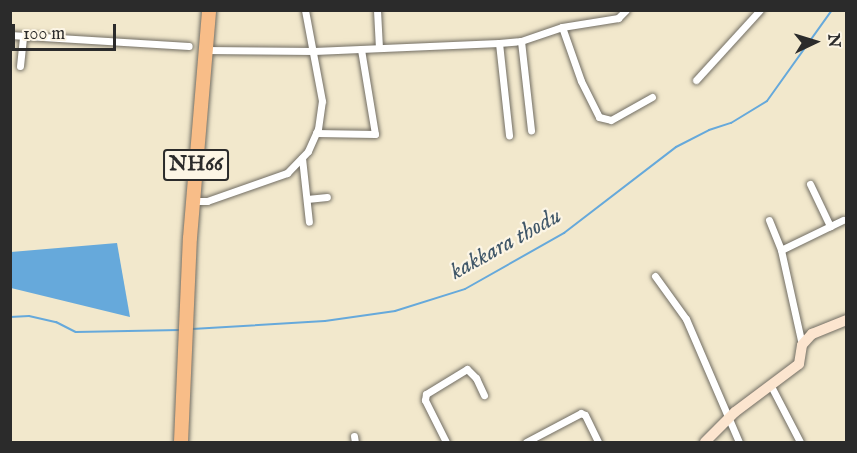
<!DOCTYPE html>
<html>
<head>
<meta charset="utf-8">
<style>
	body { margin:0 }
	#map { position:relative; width:857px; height:453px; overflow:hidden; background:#f2e8cc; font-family:"IM FELL English",serif }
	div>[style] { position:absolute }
	.water>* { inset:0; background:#66a9db }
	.stream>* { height:2px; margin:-1px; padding:0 1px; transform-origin:1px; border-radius:1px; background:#66a9db }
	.roads { filter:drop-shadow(0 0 2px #716d63) drop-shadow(0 0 2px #716d63) }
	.street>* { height:7px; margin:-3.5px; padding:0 3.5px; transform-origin:3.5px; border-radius:3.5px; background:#fff }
	.secondary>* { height:10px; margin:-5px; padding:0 5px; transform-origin:5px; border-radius:5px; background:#fce5cf }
	.highway>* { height:14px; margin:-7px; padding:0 7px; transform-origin:7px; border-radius:7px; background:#f8bd88 }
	span { translate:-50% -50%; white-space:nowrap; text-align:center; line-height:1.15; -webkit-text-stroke:4.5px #fcf5e5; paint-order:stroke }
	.shield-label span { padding:2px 4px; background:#fcf5e5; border:2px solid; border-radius:4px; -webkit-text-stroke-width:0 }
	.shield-label { font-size:21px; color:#2b2b2b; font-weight:700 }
	.water-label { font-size:24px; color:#405769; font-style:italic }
	.frame { position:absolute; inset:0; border:12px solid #2b2b2b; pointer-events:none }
	.north { position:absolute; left:785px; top:12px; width:60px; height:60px; -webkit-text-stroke:4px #fcf5e5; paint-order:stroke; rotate:86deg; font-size:16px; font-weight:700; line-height:24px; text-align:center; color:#2b2b2b }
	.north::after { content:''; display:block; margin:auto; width:21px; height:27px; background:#2b2b2b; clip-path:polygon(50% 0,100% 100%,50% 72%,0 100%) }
	.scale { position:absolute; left:12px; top:24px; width:104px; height:27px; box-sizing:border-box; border:3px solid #2b2b2b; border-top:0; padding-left:8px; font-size:18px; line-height:21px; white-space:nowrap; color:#2b2b2b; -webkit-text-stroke:4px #fcf5e5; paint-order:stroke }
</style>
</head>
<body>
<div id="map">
	<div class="water">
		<div style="clip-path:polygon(117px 243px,130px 317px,11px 288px,11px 252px)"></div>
	</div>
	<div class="stream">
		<div style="left:10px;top:317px;width:19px;rotate:-3deg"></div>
		<div style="left:29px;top:316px;width:28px;rotate:13deg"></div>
		<div style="left:56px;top:322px;width:22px;rotate:27deg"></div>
		<div style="left:76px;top:332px;width:104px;rotate:-1.1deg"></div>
		<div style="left:192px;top:329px;width:133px;rotate:-3.4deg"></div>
		<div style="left:325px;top:321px;width:71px;rotate:-8.1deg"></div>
		<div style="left:395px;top:311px;width:73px;rotate:-17.4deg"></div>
		<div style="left:465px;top:289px;width:114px;rotate:-29.5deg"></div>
		<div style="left:564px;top:233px;width:141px;rotate:-37.5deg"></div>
		<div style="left:676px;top:147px;width:37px;rotate:-27deg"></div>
		<div style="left:709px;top:130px;width:23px;rotate:-18deg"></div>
		<div style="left:731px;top:123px;width:42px;rotate:-31.4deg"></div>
		<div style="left:767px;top:101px;width:112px;rotate:-54.5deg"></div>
	</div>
	<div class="roads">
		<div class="street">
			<div style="left:377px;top:10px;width:38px;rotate:87deg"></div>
			<div style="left:562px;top:27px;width:57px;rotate:70.6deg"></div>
			<div style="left:581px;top:81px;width:40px;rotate:63.4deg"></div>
			<div style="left:599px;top:117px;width:12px;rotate:14deg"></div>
			<div style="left:611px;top:120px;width:47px;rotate:-29.3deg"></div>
			<div style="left:10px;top:35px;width:179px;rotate:3.5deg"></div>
			<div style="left:521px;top:41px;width:90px;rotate:83.6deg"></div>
			<div style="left:499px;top:43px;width:93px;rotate:83.8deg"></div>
			<div style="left:205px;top:50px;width:109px;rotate:0.5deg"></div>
			<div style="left:314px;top:51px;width:185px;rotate:-2.5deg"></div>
			<div style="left:499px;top:43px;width:22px;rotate:-5deg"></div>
			<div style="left:521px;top:41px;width:43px;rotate:-18.9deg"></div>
			<div style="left:562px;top:27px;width:57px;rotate:-9.1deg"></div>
			<div style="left:618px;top:18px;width:11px;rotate:-45deg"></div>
			<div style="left:20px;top:66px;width:30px;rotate:-84deg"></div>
			<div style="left:696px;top:80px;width:95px;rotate:-47.6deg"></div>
			<div style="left:316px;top:133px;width:59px;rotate:1deg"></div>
			<div style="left:375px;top:134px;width:86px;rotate:-99.4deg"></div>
			<div style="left:302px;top:158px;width:64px;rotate:83.8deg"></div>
			<div style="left:810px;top:184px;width:47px;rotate:64.5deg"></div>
			<div style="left:307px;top:199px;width:20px;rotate:-6deg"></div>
			<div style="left:193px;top:201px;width:14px"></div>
			<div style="left:207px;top:201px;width:85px;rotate:-19.3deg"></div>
			<div style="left:287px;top:173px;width:30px;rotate:-46deg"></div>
			<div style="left:308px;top:151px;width:24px;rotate:-66deg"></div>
			<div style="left:318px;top:129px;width:28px;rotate:-82deg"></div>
			<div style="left:322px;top:101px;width:93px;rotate:-100.6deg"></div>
			<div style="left:769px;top:220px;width:32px;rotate:68deg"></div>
			<div style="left:781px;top:250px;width:97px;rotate:77.5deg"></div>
			<div style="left:781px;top:250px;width:69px;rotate:-25.8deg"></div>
			<div style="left:655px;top:276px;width:53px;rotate:54.2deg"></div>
			<div style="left:686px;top:319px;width:134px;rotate:66.7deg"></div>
			<div style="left:771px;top:386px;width:63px;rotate:62.6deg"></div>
			<div style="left:354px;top:436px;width:6px;rotate:81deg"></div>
			<div style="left:446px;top:442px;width:47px;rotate:-116.6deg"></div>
			<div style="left:425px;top:400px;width:6px;rotate:-81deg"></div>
			<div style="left:426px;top:394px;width:48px;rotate:-31.4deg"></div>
			<div style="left:467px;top:369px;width:13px;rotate:45deg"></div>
			<div style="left:476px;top:378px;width:19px;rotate:65deg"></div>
			<div style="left:526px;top:442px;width:62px;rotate:-27.8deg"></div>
			<div style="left:581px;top:413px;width:4px;rotate:27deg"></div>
			<div style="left:585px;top:415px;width:30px;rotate:64deg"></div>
		</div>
		<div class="secondary">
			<div style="left:705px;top:442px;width:42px;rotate:-45deg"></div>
			<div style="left:735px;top:412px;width:80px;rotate:-36.9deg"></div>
			<div style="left:799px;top:364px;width:19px;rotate:-81deg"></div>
			<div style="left:802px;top:345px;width:15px;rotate:-48deg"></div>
			<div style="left:812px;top:334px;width:37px;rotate:-22deg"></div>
		</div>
		<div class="highway">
			<div style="left:181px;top:442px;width:204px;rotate:-87.5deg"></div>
			<div style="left:190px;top:238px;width:229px;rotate:-85.2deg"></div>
		</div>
	</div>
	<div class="shield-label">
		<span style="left:196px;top:165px">NH66</span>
	</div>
	<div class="water-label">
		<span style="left:506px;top:244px;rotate:-29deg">kakkara thodu</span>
	</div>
	<div class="frame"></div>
	<div class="north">N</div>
	<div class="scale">100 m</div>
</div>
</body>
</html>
